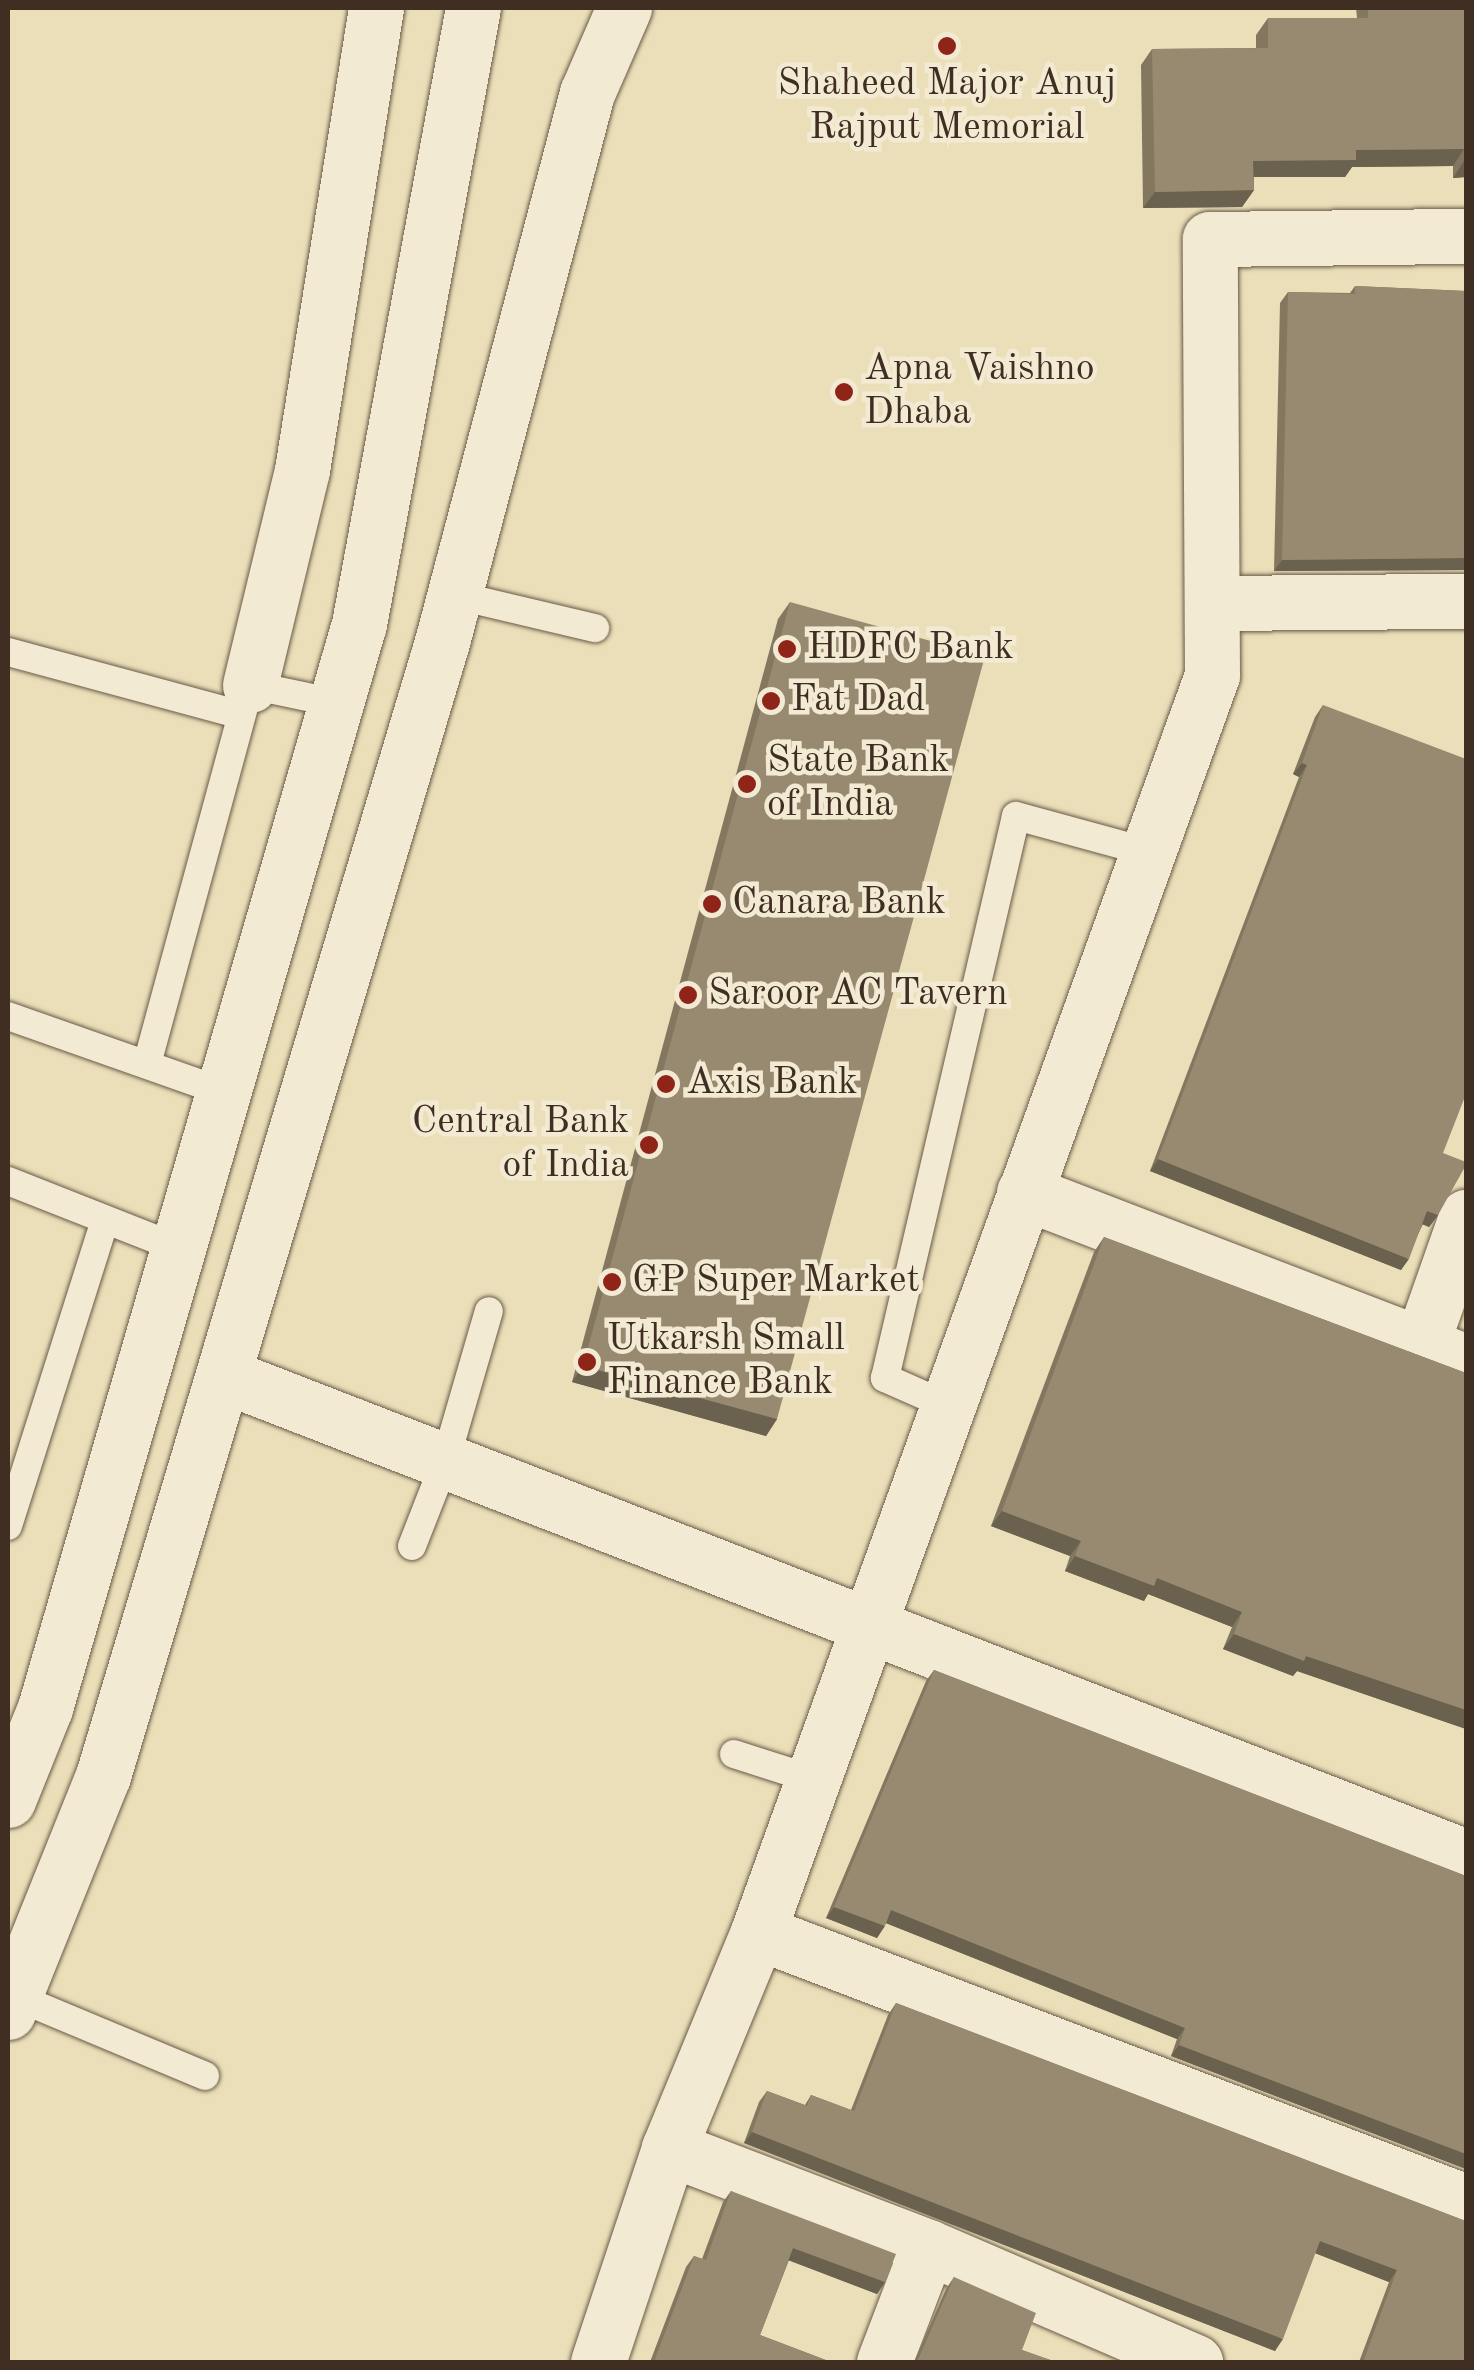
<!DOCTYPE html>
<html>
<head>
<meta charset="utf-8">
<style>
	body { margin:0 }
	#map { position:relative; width:1474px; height:2370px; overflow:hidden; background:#ebdfb9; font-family:"Old Standard TT",serif }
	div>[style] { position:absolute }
	.roads { filter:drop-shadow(0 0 2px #6a5a47) drop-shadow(0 0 2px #6a5a47) }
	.lane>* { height:28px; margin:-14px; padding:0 14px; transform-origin:14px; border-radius:14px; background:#f2ead2 }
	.street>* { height:55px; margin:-27.5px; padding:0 27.5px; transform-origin:27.5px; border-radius:27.5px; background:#f2ead2 }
	.secondary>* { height:55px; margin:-27.5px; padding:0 27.5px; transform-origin:27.5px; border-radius:27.5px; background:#f2ead2 }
	.wall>* { inset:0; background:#837760 }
	.shaded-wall>* { inset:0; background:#6a614e }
	.building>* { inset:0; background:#988a70 }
	.dots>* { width:28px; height:28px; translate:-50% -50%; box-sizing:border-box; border:5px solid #f2ead2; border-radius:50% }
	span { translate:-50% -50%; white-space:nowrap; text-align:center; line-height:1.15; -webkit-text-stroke:9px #f2ead2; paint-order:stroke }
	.poi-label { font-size:38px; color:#3f2e21 }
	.left { translate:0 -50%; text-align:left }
	.right { translate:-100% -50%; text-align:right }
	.frame { position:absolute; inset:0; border:10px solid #3f2e21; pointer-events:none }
</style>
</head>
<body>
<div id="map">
	<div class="roads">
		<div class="lane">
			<div style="left:455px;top:595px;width:144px;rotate:13.3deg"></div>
			<div style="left:8px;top:652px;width:241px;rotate:15.1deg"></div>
			<div style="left:8px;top:1016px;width:229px;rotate:19.4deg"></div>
			<div style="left:147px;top:1064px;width:393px;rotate:-74.8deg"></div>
			<div style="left:250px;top:685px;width:88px;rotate:11.8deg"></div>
			<div style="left:8px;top:1181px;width:183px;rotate:21.5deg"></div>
			<div style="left:946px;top:1405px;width:67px;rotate:-156.1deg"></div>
			<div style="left:885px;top:1378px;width:577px;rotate:-76.88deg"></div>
			<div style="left:1016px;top:816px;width:137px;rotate:15.3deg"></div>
			<div style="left:8px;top:1526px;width:320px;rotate:-72.4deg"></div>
			<div style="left:412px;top:1546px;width:90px;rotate:-68.6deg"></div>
			<div style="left:445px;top:1462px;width:157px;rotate:-73.8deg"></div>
			<div style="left:734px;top:1754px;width:82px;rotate:17.8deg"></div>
			<div style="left:14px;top:1996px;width:207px;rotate:22.7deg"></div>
		</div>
		<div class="street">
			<div style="left:1215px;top:603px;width:251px;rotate:-0.5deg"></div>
			<div style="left:250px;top:685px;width:221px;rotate:-76.4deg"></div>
			<div style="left:302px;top:470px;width:468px;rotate:-80.9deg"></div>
			<div style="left:1024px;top:1192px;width:474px;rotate:21deg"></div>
			<div style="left:1421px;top:1345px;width:136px;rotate:-70.6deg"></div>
			<div style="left:223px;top:1375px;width:1333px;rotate:21.19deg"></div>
			<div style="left:758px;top:1932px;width:758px;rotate:20.87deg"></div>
			<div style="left:669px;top:2148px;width:277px;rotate:20.9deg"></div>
			<div style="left:928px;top:2247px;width:291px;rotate:23.3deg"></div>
			<div style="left:598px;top:2362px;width:225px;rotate:-71.6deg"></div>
			<div style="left:669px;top:2148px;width:234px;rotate:-67.6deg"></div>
			<div style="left:758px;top:1932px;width:1336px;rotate:-70.14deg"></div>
			<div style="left:1212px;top:675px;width:436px;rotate:-90.3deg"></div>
			<div style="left:1210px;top:239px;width:256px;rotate:-0.7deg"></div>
			<div style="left:884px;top:2362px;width:123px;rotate:-69.1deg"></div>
		</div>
		<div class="secondary">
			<div style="left:8px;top:1800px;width:99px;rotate:-68.1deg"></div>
			<div style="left:45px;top:1708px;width:1129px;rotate:-73.85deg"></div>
			<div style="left:359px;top:624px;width:626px;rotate:-79.52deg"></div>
			<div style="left:8px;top:2012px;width:254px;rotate:-68.1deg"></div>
			<div style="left:103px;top:1776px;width:1184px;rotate:-73.36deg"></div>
			<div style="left:442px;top:642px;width:568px;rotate:-75.21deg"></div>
			<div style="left:587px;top:93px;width:93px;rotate:-66.5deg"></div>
		</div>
	</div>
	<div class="wall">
		<div style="clip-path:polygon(1356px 8px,1465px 8px,1466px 177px,1453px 178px,1453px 166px,1352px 167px,1345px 177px,1254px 177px,1254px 190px,1242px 207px,1143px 208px,1141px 65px,1152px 49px,1256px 48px,1256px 35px,1268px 18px,1357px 18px)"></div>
		<div style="clip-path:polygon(1355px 286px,1466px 291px,1466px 570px,1274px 571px,1280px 303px,1288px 292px,1350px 293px)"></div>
		<div style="clip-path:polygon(790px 602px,777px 1419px,766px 1436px,572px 1382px,778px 619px)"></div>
		<div style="clip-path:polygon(1323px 705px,1443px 1153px,1438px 1215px,1429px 1227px,1423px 1224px,1401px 1270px,1150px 1171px,1299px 777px,1293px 774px,1315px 717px)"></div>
		<div style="clip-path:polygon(1104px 1237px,1466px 1373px,1466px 1729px,1297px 1671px,1293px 1676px,1223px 1649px,1232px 1627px,1148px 1594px,1144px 1601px,1065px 1571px,1070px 1556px,991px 1526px,1094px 1252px)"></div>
		<div style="clip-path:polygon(934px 1670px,1466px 1876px,1466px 2169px,1171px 2056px,1177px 2039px,886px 1923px,877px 1938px,826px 1918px,926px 1681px)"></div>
		<div style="clip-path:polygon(896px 2003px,1463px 2220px,1466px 2362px,1359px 2362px,1389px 2282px,1315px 2253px,1275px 2351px,744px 2143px,759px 2102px,767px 2091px,805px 2105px,811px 2095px,851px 2110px,888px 2015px)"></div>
		<div style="clip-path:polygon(731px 2191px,885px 2282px,877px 2294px,789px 2260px,760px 2335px,831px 2362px,650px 2362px,686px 2267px,694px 2256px,702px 2259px,723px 2202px)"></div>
		<div style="clip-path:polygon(954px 2277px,1022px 2350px,1056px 2362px,914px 2362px,946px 2289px)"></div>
	</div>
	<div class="shaded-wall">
		<div style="clip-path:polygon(1464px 149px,1453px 166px,1352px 167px,1345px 177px,1242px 177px,1253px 161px,1356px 150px)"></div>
		<div style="clip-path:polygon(1464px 161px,1466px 161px,1466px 177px,1453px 178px)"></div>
		<div style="clip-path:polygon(1254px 190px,1242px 207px,1143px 208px,1155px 192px)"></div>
		<div style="clip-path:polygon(1466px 558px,1466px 570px,1274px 571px,1282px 560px)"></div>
		<div style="clip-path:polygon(1302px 763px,1307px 765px,1299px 777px,1293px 774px)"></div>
		<div style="clip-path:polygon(1158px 1159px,1409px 1259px,1401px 1270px,1150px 1171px)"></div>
		<div style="clip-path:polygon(1427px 1211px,1438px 1215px,1429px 1227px,1419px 1223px)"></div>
		<div style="clip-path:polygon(583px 1366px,777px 1419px,766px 1436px,572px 1382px)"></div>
		<div style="clip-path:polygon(1002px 1511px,1081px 1541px,1070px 1556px,991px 1526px)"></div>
		<div style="clip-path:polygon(1075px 1556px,1157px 1578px,1242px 1612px,1232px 1627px,1148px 1594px,1144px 1601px,1065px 1571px)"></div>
		<div style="clip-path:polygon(1234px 1634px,1306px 1656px,1466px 1710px,1466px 1729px,1297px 1671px,1293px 1676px,1223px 1649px)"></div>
		<div style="clip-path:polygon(834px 1907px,885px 1926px,877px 1938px,826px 1918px)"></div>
		<div style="clip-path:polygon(891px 1910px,1185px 2028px,1177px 2039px,883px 1922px)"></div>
		<div style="clip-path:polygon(1179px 2045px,1466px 2154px,1466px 2169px,1171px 2056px)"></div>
		<div style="clip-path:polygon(752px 2132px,1283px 2339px,1275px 2351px,744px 2143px)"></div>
		<div style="clip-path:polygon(1320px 2241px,1397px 2270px,1389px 2282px,1312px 2252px)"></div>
		<div style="clip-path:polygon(793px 2248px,885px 2282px,877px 2294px,785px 2259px)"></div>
	</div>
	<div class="building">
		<div style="clip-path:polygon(1368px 8px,1465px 8px,1466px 161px,1464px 161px,1464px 149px,1356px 150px,1356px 160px,1253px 161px,1254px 190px,1155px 192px,1152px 49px,1268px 48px,1268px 18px,1368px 18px)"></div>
		<div style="clip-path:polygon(1355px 286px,1466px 291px,1466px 558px,1282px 560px,1288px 292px,1355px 294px)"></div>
		<div style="clip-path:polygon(790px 602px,985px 656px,777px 1419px,583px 1366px)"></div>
		<div style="clip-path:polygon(1323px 705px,1466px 759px,1466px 1094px,1443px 1153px,1466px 1162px,1466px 1165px,1438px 1215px,1427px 1211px,1409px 1259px,1158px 1159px,1307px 765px,1302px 763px)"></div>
		<div style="clip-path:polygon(1104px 1237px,1466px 1373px,1466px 1710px,1306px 1656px,1304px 1661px,1234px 1634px,1242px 1612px,1157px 1578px,1154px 1586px,1075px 1556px,1081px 1541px,1002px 1511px)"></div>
		<div style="clip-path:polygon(934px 1670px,1466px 1876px,1466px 2154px,1179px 2045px,1185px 2028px,891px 1910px,885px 1926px,834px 1907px)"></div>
		<div style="clip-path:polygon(896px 2003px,1463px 2220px,1466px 2219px,1466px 2362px,1363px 2362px,1397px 2270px,1320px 2241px,1283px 2339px,752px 2132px,767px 2091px,807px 2106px,811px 2095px,854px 2111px)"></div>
		<div style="clip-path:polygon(731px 2191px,896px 2254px,885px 2282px,793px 2248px,760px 2335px,831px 2362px,654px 2362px,694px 2256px,706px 2260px)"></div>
		<div style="clip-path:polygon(954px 2277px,1036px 2313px,1022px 2350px,1056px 2362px,917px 2362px)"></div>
	</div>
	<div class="dots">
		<div style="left:947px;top:46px;background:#8f2418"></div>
		<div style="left:844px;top:392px;background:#8f2418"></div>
		<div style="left:787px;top:649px;background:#8f2418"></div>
		<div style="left:771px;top:701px;background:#8f2418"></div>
		<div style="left:747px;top:784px;background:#8f2418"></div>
		<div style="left:712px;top:904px;background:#8f2418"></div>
		<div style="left:688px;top:995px;background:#8f2418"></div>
		<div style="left:666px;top:1084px;background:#8f2418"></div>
		<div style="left:649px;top:1145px;background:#8f2418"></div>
		<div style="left:612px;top:1282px;background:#8f2418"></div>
		<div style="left:587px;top:1362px;background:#8f2418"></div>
	</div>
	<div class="poi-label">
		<span style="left:947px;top:107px">Shaheed Major Anuj<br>Rajput Memorial</span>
		<span class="left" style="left:864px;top:392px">Apna Vaishno<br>Dhaba</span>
		<span class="left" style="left:807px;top:649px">HDFC Bank</span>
		<span class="left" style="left:791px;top:701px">Fat Dad</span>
		<span class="left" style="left:767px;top:784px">State Bank<br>of India</span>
		<span class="left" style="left:732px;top:904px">Canara Bank</span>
		<span class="left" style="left:708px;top:995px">Saroor AC Tavern</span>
		<span class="left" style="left:686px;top:1084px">Axis Bank</span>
		<span class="right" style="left:629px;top:1145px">Central Bank<br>of India</span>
		<span class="left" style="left:632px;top:1282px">GP Super Market</span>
		<span class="left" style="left:607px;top:1362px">Utkarsh Small<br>Finance Bank</span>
	</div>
	<div class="frame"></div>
</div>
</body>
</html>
